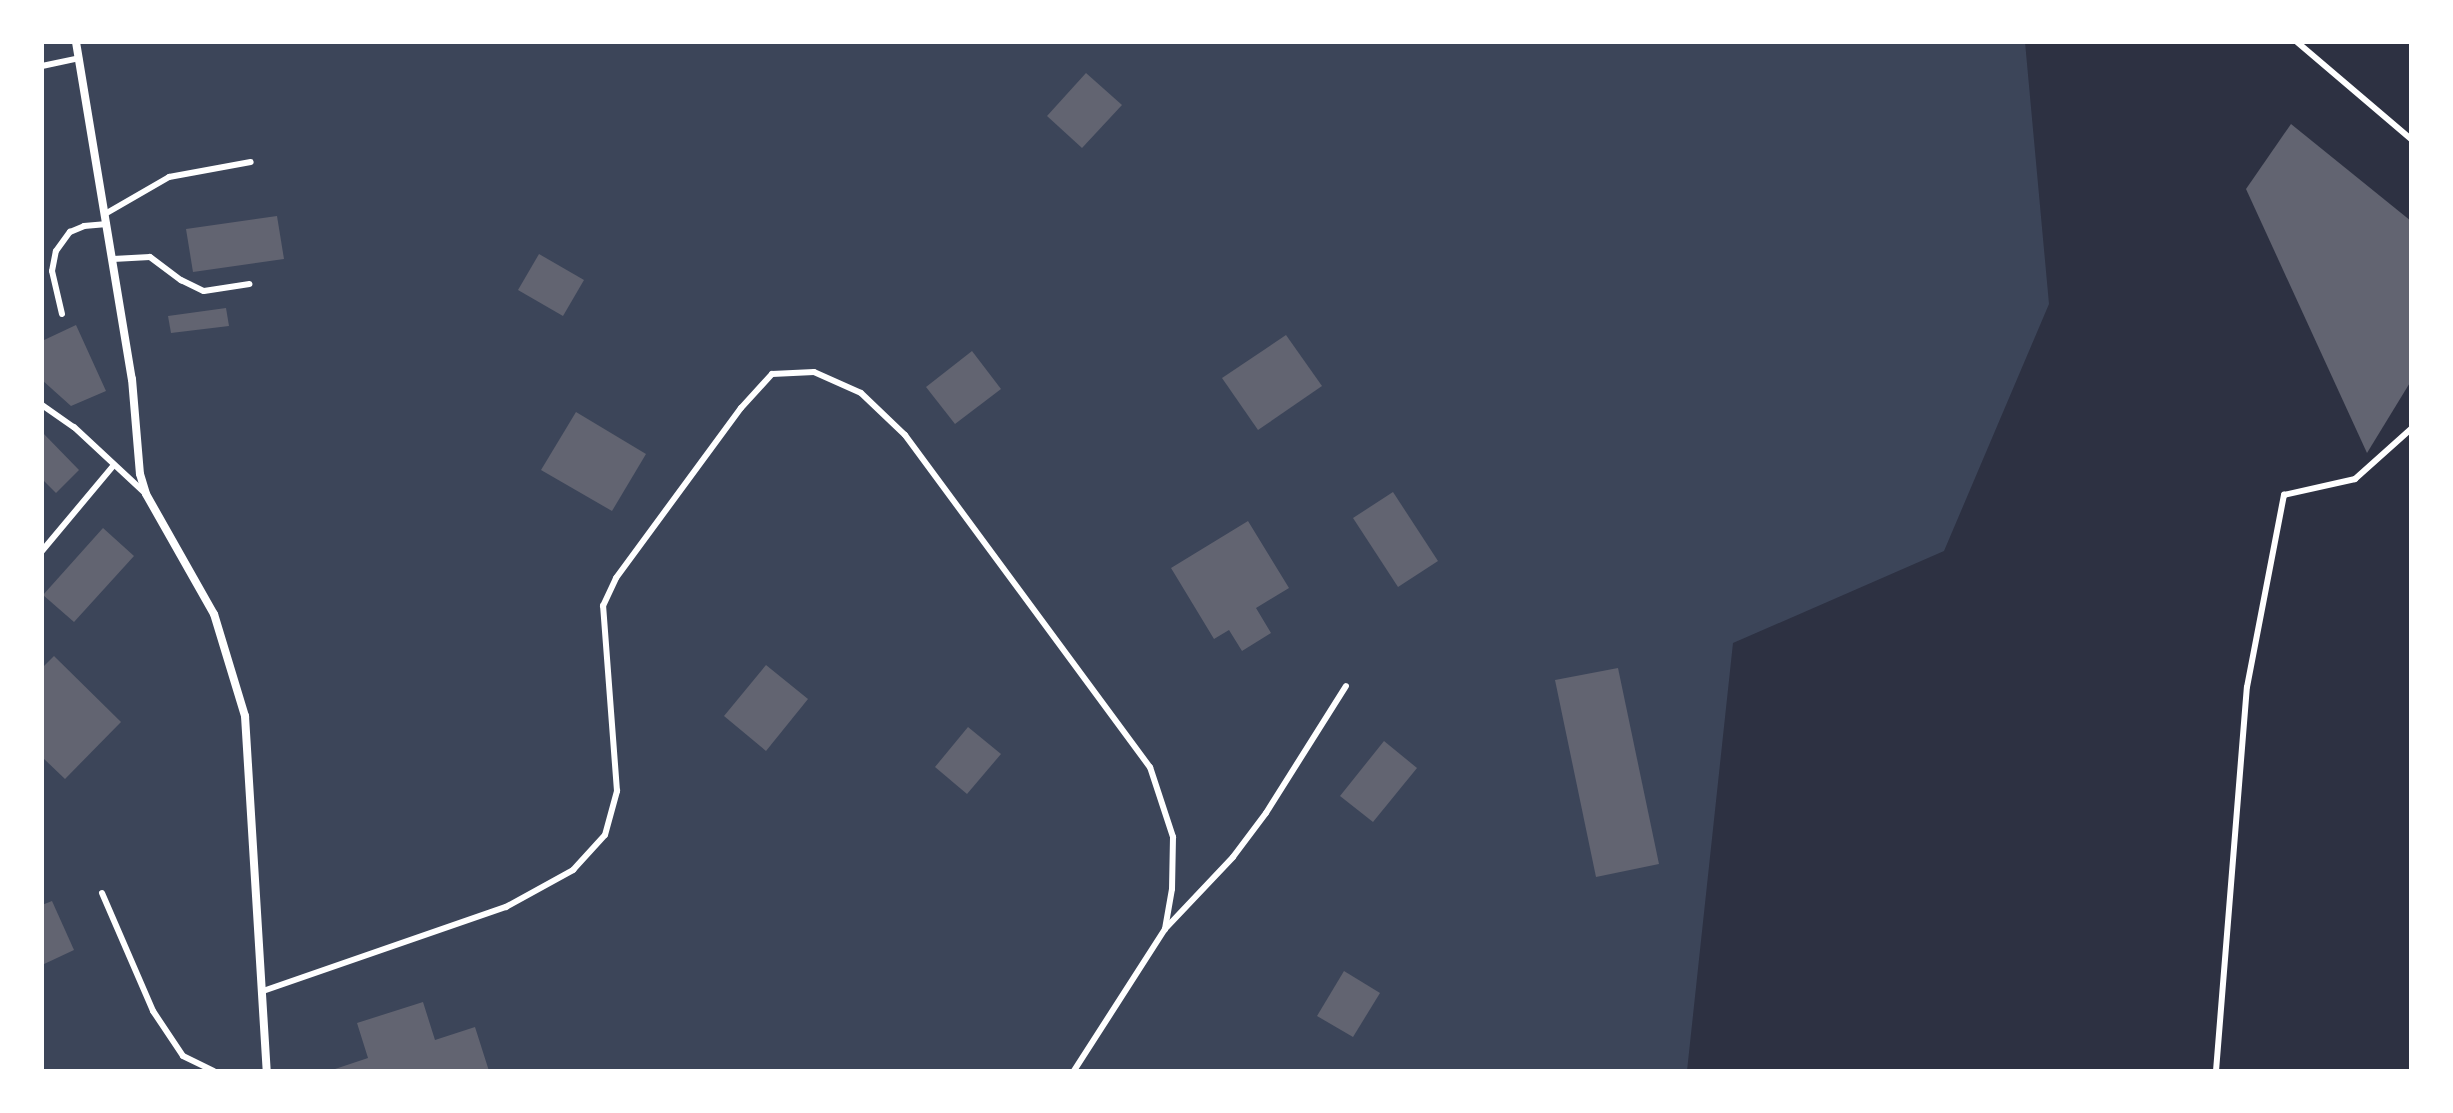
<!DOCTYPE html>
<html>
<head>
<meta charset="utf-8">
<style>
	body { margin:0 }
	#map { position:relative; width:2453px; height:1113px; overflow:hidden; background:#2d3142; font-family:Helvetica,sans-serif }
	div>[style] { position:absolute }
	.green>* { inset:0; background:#3c4559 }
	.building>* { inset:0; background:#626471 }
	.service>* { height:6px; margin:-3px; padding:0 3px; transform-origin:3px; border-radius:3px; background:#fff }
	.minor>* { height:8px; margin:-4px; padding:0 4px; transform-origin:4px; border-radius:4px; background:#fff }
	span { translate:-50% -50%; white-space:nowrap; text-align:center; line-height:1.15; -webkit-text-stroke:7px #fff; paint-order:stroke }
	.frame { position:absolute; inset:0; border:44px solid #fff; pointer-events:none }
</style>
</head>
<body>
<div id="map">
	<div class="green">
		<div style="clip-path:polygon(42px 42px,2025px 42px,2049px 304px,1944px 551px,1733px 643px,1687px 1071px,42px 1071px)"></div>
	</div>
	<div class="building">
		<div style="clip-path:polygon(1086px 73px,1122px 105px,1082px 148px,1047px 116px)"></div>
		<div style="clip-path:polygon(2291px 124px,2411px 221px,2411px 381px,2367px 453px,2246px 189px)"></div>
		<div style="clip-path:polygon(277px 216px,284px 259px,193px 272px,186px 229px)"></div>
		<div style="clip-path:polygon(539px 254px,584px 280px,563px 316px,518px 290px)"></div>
		<div style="clip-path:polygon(226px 308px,229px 326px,171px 333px,168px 316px)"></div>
		<div style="clip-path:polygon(76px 325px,106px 391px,71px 406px,42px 380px,42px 341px)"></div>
		<div style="clip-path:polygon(1286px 335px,1322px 386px,1258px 430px,1222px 378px)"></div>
		<div style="clip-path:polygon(972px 351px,1001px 389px,955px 424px,926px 387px)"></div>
		<div style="clip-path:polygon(576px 412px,646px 454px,612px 511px,541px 470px)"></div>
		<div style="clip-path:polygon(42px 432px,79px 470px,56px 493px,42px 479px)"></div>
		<div style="clip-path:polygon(1393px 492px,1438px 561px,1398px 587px,1353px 518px)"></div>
		<div style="clip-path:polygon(1248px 521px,1289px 588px,1256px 608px,1271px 633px,1242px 651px,1229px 630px,1214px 639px,1171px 568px)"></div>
		<div style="clip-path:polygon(103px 528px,134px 556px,74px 622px,43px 595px)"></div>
		<div style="clip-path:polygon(54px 656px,121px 722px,65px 779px,42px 757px,42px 668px)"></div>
		<div style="clip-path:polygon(766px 665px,808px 699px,766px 751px,724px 716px)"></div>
		<div style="clip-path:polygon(1618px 668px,1659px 864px,1596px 877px,1555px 680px)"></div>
		<div style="clip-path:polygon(968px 727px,1001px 754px,967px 794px,935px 767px)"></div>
		<div style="clip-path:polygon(1384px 741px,1417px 768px,1373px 822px,1340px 796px)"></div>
		<div style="clip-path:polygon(52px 901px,74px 950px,42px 965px,42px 905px)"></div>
		<div style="clip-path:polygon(1344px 971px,1380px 993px,1353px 1037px,1317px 1016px)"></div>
		<div style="clip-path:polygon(423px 1002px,435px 1040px,475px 1027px,489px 1071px,329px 1071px,368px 1058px,357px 1023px)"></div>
	</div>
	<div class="service">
		<div style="left:2297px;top:42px;width:150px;rotate:40.4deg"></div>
		<div style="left:42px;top:66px;width:38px;rotate:-12deg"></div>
		<div style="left:105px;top:214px;width:74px;rotate:-30deg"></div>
		<div style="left:169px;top:177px;width:83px;rotate:-10.4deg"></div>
		<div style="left:113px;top:259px;width:37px;rotate:-3deg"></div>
		<div style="left:150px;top:257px;width:39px;rotate:37deg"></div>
		<div style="left:181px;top:280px;width:25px;rotate:26deg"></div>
		<div style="left:204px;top:291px;width:46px;rotate:-8.8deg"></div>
		<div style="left:62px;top:314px;width:44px;rotate:-103.1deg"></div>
		<div style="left:52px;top:271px;width:20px;rotate:-79deg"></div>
		<div style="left:56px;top:251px;width:24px;rotate:-54deg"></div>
		<div style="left:70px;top:232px;width:15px;rotate:-23deg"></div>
		<div style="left:84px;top:226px;width:23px;rotate:-5deg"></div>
		<div style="left:42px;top:405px;width:39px;rotate:35deg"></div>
		<div style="left:74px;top:427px;width:98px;rotate:42.9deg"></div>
		<div style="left:42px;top:551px;width:111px;rotate:-50.1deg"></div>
		<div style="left:102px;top:893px;width:129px;rotate:66.6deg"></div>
		<div style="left:153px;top:1011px;width:54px;rotate:56.3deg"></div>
		<div style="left:183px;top:1056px;width:34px;rotate:26deg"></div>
		<div style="left:1165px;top:929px;width:99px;rotate:-46.6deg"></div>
		<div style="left:1233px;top:857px;width:55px;rotate:-53.1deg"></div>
		<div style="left:1266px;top:813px;width:150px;rotate:-57.8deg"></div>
		<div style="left:263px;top:991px;width:257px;rotate:-19.1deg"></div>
		<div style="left:506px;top:907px;width:77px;rotate:-28.9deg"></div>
		<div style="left:573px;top:870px;width:47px;rotate:-47.6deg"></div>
		<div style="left:605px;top:835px;width:46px;rotate:-74.7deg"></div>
		<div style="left:617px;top:791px;width:186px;rotate:-94.3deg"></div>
		<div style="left:603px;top:606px;width:31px;rotate:-65deg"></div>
		<div style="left:616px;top:578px;width:211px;rotate:-53.7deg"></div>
		<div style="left:741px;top:408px;width:46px;rotate:-47.6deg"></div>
		<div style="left:772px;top:374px;width:42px;rotate:-2.7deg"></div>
		<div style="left:814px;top:372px;width:51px;rotate:24.1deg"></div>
		<div style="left:861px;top:393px;width:61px;rotate:43.7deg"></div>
		<div style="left:905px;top:435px;width:413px;rotate:53.6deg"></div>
		<div style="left:1150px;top:767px;width:74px;rotate:71.8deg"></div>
		<div style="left:1173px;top:837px;width:52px;rotate:91.1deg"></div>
		<div style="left:1172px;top:889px;width:41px;rotate:99.9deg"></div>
		<div style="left:1165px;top:929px;width:169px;rotate:122.7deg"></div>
		<div style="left:2216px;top:1071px;width:385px;rotate:-85.4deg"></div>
		<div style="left:2247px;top:687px;width:196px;rotate:-79.1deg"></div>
		<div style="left:2284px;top:495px;width:73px;rotate:-12.7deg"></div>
		<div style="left:2355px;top:479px;width:75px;rotate:-41.8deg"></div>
	</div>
	<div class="minor">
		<div style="left:76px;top:42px;width:342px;rotate:80.6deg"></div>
		<div style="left:132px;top:379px;width:95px;rotate:85.2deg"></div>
		<div style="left:140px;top:474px;width:21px;rotate:73deg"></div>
		<div style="left:146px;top:494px;width:138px;rotate:60.5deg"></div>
		<div style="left:214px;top:614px;width:107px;rotate:73.1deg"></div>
		<div style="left:245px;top:716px;width:356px;rotate:86.5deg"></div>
	</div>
	<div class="frame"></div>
</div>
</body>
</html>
